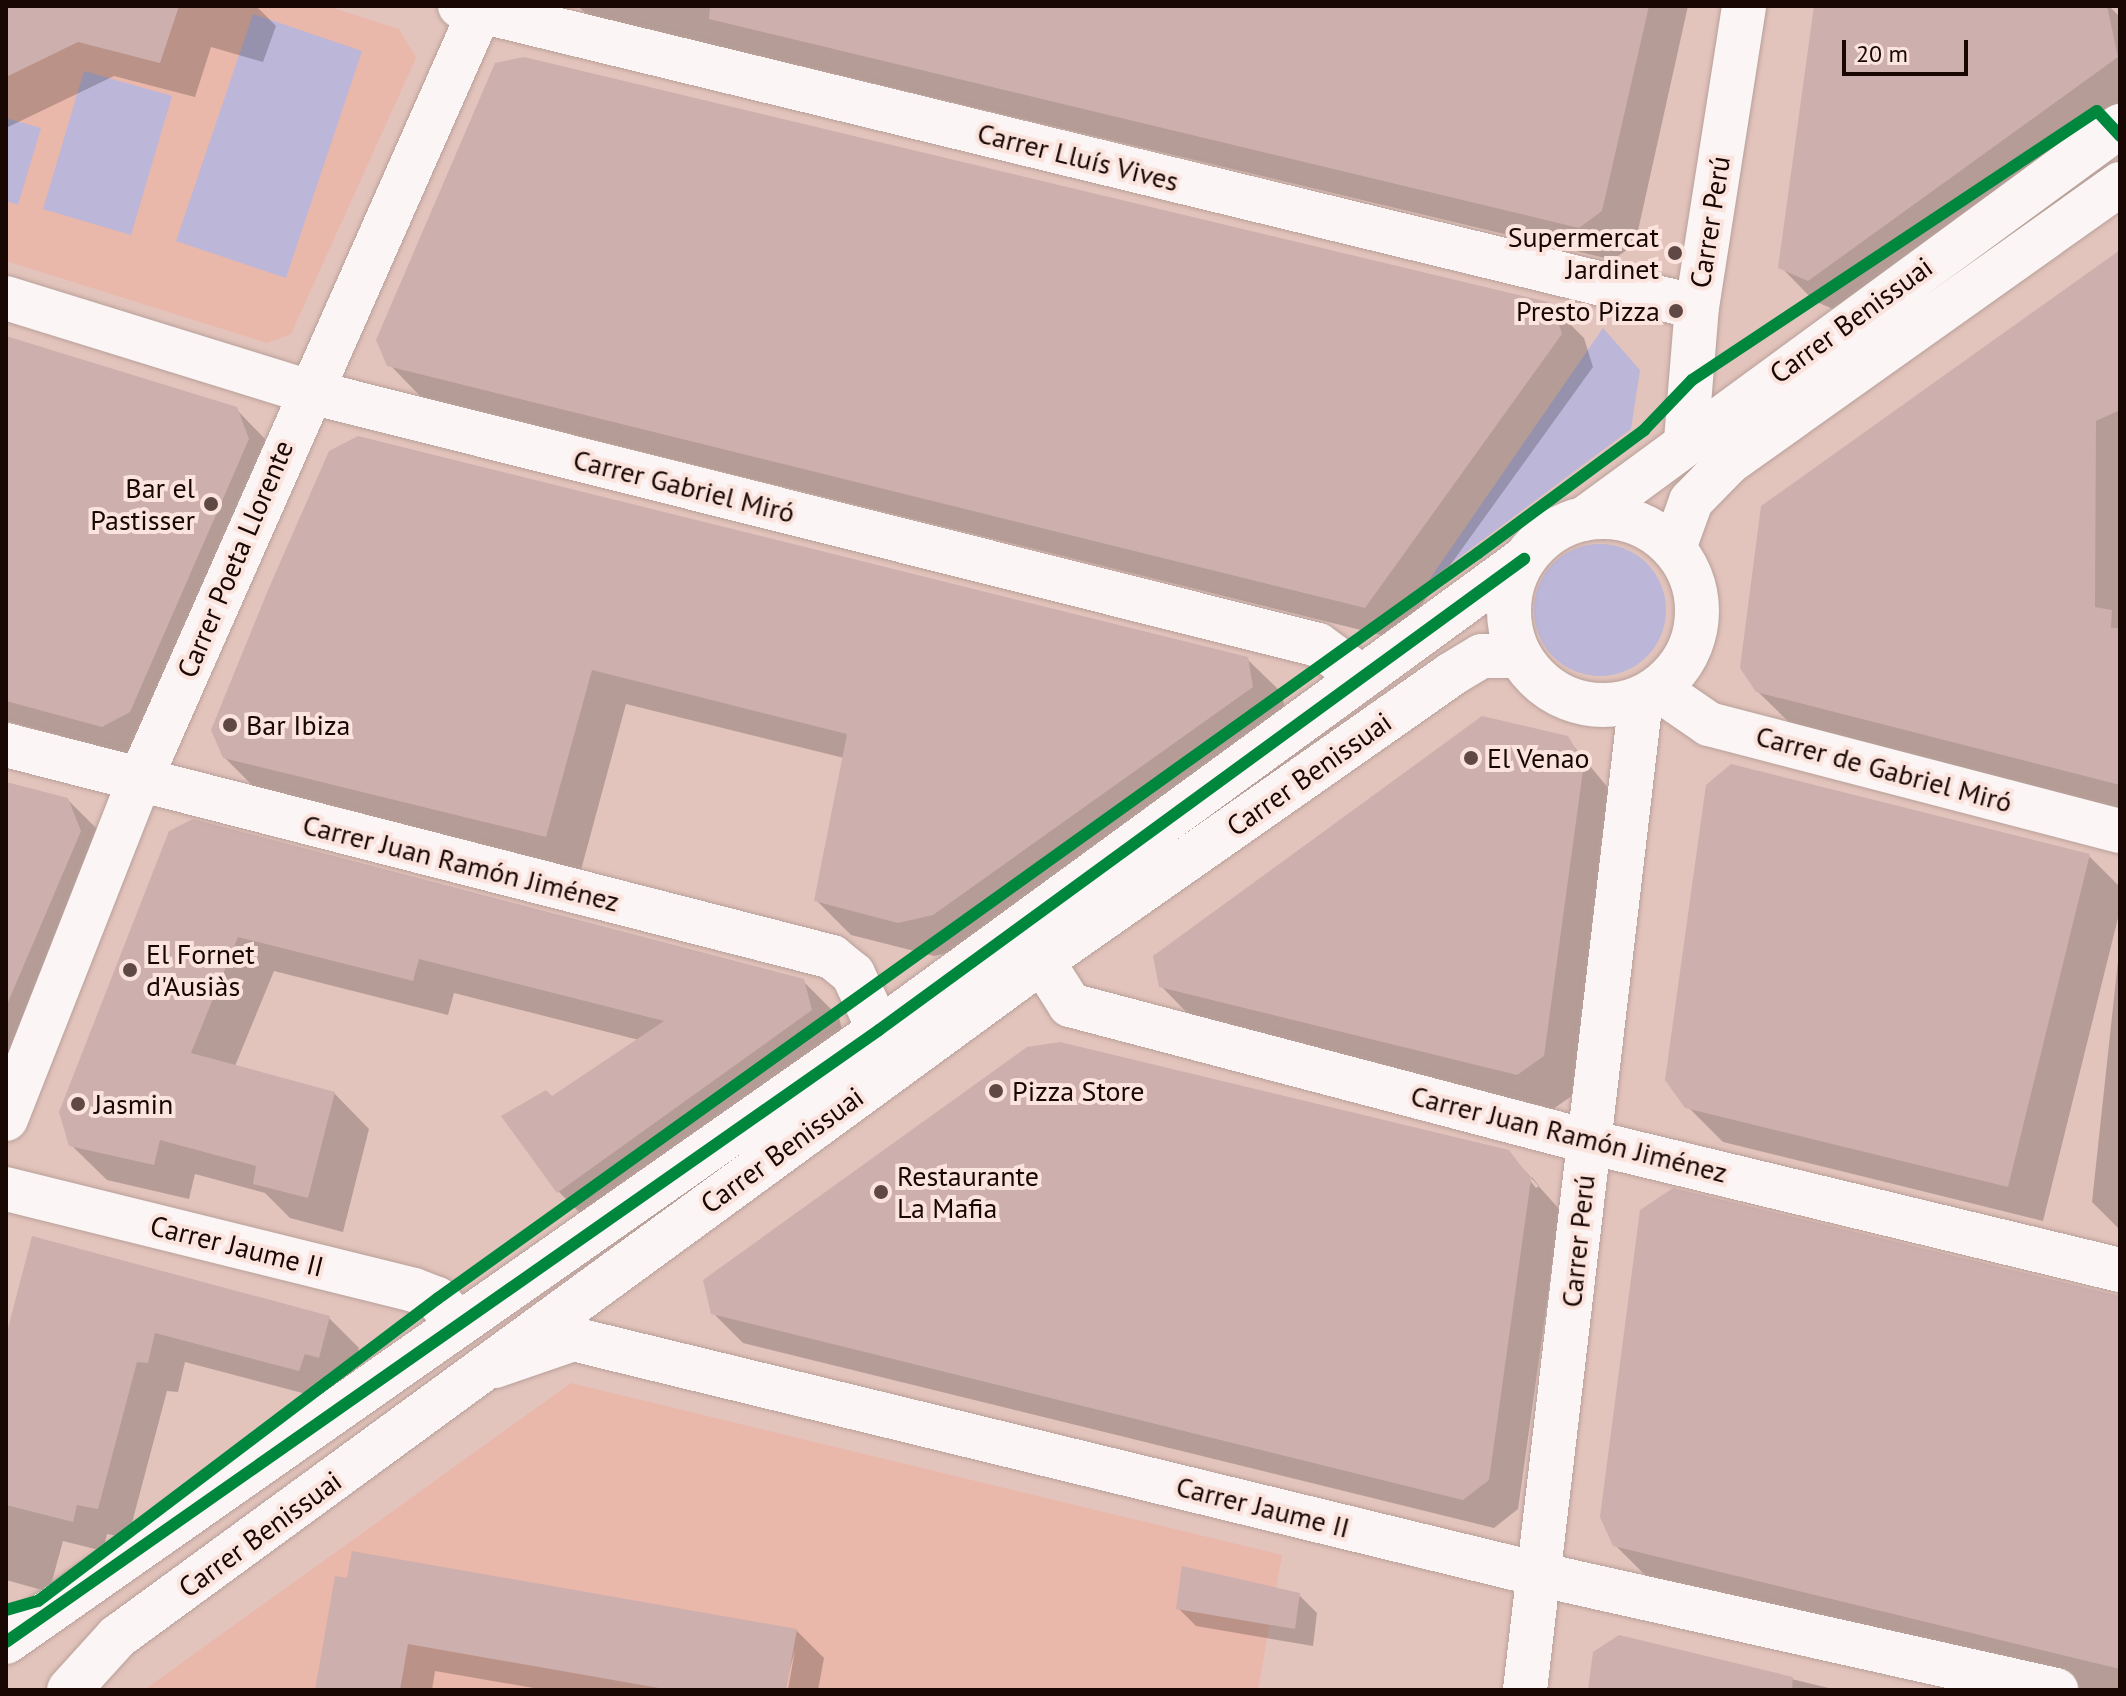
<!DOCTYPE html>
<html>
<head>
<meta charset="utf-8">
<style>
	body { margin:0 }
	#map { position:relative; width:2126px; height:1696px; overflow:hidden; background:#e3c4bc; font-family:"PT Sans",sans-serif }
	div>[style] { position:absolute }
	.built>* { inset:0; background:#eab7ab }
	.green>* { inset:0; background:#bcb6d9 }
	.round { border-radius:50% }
	.shadow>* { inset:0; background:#0003 }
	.building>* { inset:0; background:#cdafad }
	.roads { filter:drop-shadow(0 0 2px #b8a09a) drop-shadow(0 0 2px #b8a09a) }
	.minor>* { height:44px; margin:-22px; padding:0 22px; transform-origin:22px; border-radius:22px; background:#fbf6f5 }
	.tertiary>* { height:44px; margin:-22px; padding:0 22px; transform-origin:22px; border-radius:22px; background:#fbf6f5 }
	.tertiary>.ring { margin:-22px; padding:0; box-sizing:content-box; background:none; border:44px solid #fbf6f5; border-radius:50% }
	.cycleway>* { height:12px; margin:-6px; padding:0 6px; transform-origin:6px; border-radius:6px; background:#00873e }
	.dots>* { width:22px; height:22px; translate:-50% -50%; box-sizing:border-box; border:4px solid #fce4de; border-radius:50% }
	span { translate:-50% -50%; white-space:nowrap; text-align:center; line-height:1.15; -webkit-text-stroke:8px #fce4de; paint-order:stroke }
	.street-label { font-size:28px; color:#190704 }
	.poi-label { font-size:28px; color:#190704 }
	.right { translate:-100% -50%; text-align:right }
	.left { translate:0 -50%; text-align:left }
	.frame { position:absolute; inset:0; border:8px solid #190704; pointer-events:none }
	.scale { position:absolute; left:1842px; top:40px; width:126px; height:36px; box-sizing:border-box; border:4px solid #190704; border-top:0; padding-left:10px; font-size:24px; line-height:28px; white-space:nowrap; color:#190704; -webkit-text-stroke:6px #fce4de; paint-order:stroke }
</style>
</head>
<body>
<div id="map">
	<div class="built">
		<div style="clip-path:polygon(6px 6px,327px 6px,399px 29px,416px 58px,291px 334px,267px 343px,6px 261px)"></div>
		<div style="clip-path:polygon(571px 1383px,1282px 1555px,1258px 1690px,144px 1690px)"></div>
	</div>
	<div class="green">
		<div style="clip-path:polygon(253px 14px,362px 51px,286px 278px,176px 241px)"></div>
		<div style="clip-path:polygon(84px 71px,172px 96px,131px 235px,43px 209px)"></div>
		<div style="clip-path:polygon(6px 118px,41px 128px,18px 205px,6px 201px)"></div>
		<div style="clip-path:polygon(1603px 328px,1640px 370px,1631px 429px,1429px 580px)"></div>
		<div class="round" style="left:1534px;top:544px;width:132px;height:132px"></div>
	</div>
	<div class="shadow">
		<div style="clip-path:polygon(6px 6px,256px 6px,276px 26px,263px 62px,211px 47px,195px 97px,114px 76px,6px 128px)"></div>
		<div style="clip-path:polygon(578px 6px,1688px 6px,1635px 244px,1613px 260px,587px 15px)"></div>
		<div style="clip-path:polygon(1816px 6px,2109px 6px,2120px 17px,2120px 113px,1843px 313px,1814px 301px,1781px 267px)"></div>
		<div style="clip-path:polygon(2120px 251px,2120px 810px,1792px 725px,1757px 691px)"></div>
		<div style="clip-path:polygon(1551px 305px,1584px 338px,1593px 367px,1397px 639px,421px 397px,389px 364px)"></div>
		<div style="clip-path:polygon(6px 337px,236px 409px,265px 439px,277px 469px,128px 754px,6px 721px)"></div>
		<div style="clip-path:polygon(331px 452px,1247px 659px,1282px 693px,1287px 722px,968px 949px,934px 956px,851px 935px,817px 901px,844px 758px,626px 704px,581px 870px,259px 792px,224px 757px)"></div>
		<div style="clip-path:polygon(1567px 738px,1618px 800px,1579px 1091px,1553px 1109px,1196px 1022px,1161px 986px)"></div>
		<div style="clip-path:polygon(6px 783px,67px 799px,98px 830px,6px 1103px)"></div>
		<div style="clip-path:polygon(170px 832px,803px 981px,839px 1017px,846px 1045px,594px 1227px,559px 1192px,551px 1099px,639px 1040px,454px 993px,448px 1015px,274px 971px,235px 1066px,334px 1093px,369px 1129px,343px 1232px,290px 1218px,265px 1193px,195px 1174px,189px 1199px,107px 1180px,71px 1145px)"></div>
		<div style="clip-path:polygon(2089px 856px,2120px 887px,2120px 910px,2043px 1221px,1723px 1142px,1687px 1106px)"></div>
		<div style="clip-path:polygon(2120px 942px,2120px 1230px,2092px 1202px)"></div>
		<div style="clip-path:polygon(evenodd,1508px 1152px,1560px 1210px,1518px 1509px,1494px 1528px,743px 1343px,713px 1313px,1508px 1152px,1527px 1177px,1532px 1177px,1539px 1186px,1536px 1188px,1527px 1177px)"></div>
		<div style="clip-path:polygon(2120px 1299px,2120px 1690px,2058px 1690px,1664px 1594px,1615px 1545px)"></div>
		<div style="clip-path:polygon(329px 1318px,359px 1348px,349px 1387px,335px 1384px,329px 1400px,185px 1362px,178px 1392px,167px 1391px,128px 1538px,107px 1534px,103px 1551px,63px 1541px,49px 1592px,6px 1580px,6px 1344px)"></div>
		<div style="clip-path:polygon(336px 1578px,796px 1630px,824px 1658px,818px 1690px,788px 1690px,795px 1650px,784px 1690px,545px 1690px,435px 1671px,432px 1690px,317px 1690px)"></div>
		<div style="clip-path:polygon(1299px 1595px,1317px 1613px,1313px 1646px,1196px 1626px,1178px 1608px)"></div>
		<div style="clip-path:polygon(1619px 1637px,1837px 1690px,1590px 1690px)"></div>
	</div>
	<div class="building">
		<div style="clip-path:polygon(6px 6px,179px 6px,160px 63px,78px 42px,6px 77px)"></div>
		<div style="clip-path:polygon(710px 6px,1649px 6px,1602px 211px,1579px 228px,709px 19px)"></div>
		<div style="clip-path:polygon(1814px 6px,2107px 6px,2118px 57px,1808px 281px,1778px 268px)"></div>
		<div style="clip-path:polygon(524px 57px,1552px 303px,1562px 334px,1365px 608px,387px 366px,376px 340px,495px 63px)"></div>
		<div style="clip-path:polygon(2120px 250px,2120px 410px,2096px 421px,2095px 607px,2112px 610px,2111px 628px,2120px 628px,2120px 785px,1756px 692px,1740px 668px,1761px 506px)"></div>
		<div style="clip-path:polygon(6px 336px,237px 407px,249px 439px,130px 712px,102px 727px,6px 701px)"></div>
		<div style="clip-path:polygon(358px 436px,1248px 657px,1253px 687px,933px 915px,898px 923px,814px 901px,847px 734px,592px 670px,546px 837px,223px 758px,211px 730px,268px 590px,329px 451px)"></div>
		<div style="clip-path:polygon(1482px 716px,1568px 736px,1584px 763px,1544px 1056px,1517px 1075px,1159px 987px,1153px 956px)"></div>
		<div style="clip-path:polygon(1731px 764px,2090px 854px,2008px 1187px,1685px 1108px,1665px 1080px,1706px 785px)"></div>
		<div style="clip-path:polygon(6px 782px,68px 798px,81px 831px,6px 1007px)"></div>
		<div style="clip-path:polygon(193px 819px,804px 979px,812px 1010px,557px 1193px,501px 1116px,546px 1090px,552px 1096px,664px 1021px,419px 959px,413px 981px,238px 937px,191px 1053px,335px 1092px,308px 1198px,253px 1184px,256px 1166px,160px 1140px,154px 1165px,69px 1146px,59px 1112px,169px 831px)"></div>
		<div style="clip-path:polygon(1060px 1042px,1509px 1150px,1531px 1179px,1489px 1480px,1463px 1500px,711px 1314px,703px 1280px,1027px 1047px)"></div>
		<div style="clip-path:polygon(1673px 1188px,2120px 1296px,2120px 1669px,1613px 1546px,1600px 1517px,1640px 1210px)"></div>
		<div style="clip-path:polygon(32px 1236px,330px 1316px,319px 1358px,305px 1354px,299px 1371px,155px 1333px,148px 1363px,137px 1362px,98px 1509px,77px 1505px,73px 1522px,6px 1505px,6px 1336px)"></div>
		<div style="clip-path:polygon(352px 1551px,797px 1629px,786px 1690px,670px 1690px,408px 1644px,400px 1690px,315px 1690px,335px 1576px,347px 1578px)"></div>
		<div style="clip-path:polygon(1182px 1566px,1300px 1593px,1295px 1629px,1176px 1609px)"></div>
		<div style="clip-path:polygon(1619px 1635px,1793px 1677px,1792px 1690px,1588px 1690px,1593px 1652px)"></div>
	</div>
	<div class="roads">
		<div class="minor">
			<div style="left:460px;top:6px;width:1273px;rotate:13.68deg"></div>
			<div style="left:6px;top:298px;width:315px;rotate:17.2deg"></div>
			<div style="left:307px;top:391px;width:1042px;rotate:14.1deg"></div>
			<div style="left:1318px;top:645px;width:51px;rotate:36.2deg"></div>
			<div style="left:1686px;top:440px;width:133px;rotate:-85.3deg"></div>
			<div style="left:1697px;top:307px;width:305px;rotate:-81.1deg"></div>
			<div style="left:1658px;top:689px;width:62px;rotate:34.5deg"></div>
			<div style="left:1709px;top:724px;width:425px;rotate:14.6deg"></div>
			<div style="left:6px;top:745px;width:853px;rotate:14.39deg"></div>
			<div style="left:832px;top:957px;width:27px;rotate:39deg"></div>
			<div style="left:853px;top:974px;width:62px;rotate:65.1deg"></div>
			<div style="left:1042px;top:961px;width:52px;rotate:57.5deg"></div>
			<div style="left:1070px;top:1005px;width:538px;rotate:14.76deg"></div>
			<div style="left:1590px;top:1142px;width:545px;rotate:13.58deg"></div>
			<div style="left:6px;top:1119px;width:362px;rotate:-68.5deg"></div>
			<div style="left:139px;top:782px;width:848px;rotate:-66.15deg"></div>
			<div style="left:6px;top:1189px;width:420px;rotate:13.9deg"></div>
			<div style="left:414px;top:1290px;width:25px;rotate:21deg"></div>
			<div style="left:437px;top:1299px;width:31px;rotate:50deg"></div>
			<div style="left:495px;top:1366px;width:83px;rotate:-19.1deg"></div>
			<div style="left:573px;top:1339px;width:997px;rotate:13.69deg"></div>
			<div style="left:1542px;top:1575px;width:527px;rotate:12.61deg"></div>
			<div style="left:1525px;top:1690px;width:999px;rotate:-83.33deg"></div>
		</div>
		<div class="tertiary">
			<div class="ring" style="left:1509px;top:517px;width:144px;height:144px"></div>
			<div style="left:1584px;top:519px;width:665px;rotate:-36.25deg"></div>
			<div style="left:1674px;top:548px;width:50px;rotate:-70.1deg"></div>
			<div style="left:1691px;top:501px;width:54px;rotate:-45.7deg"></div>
			<div style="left:1729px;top:462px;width:480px;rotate:-35.4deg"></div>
			<div style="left:6px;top:1642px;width:1066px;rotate:-35.03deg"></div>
			<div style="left:879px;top:1030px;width:799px;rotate:-36.14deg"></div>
			<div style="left:69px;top:1690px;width:72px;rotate:-47.8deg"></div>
			<div style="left:117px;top:1637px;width:1146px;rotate:-36.16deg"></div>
			<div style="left:1042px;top:961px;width:498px;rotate:-35deg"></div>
			<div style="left:1450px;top:675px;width:37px;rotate:-31deg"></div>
			<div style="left:1482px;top:656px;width:38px"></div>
		</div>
	</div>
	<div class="cycleway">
		<div style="left:6px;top:1610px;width:33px;rotate:-16deg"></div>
		<div style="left:38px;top:1601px;width:500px;rotate:-37.12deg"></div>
		<div style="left:437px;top:1299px;width:1281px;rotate:-35.63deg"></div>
		<div style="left:1478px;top:553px;width:207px;rotate:-36.5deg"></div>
		<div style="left:1644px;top:430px;width:69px;rotate:-46.2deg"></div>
		<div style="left:1692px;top:380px;width:486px;rotate:-33.6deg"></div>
		<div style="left:2097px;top:111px;width:34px;rotate:47deg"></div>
		<div style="left:6px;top:1642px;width:1066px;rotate:-35.03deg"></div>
		<div style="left:879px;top:1030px;width:799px;rotate:-36.14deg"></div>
	</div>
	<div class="dots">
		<div style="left:1675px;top:253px;background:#604944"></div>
		<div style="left:1676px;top:311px;background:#604944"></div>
		<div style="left:211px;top:504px;background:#604944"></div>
		<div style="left:230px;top:725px;background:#604944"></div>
		<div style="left:1471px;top:758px;background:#604944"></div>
		<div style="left:130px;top:970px;background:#604944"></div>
		<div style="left:996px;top:1091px;background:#604944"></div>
		<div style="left:78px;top:1104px;background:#604944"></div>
		<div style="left:881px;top:1192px;background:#604944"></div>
	</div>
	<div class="street-label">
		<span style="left:1078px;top:157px;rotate:14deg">Carrer Lluís Vives</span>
		<span style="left:1710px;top:222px;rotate:-81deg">Carrer Perú</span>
		<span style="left:1851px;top:320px;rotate:-36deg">Carrer Benissuai</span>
		<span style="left:684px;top:486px;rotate:14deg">Carrer Gabriel Miró</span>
		<span style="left:235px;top:559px;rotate:-67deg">Carrer Poeta Llorente</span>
		<span style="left:1884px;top:769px;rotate:15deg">Carrer de Gabriel Miró</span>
		<span style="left:1309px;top:774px;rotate:-35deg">Carrer Benissuai</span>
		<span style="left:461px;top:863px;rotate:14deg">Carrer Juan Ramón Jiménez</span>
		<span style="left:1569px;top:1134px;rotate:14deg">Carrer Juan Ramón Jiménez</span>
		<span style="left:782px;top:1150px;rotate:-36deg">Carrer Benissuai</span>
		<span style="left:1578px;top:1241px;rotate:-84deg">Carrer Perú</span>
		<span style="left:237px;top:1246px;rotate:14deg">Carrer Jaume II</span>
		<span style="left:1263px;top:1507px;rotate:14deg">Carrer Jaume II</span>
		<span style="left:260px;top:1534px;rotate:-36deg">Carrer Benissuai</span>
	</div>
	<div class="poi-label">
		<span class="right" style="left:1659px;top:253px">Supermercat<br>Jardinet</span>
		<span class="right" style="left:1660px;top:311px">Presto Pizza</span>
		<span class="right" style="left:195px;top:504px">Bar el<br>Pastisser</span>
		<span class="left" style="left:246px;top:725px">Bar Ibiza</span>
		<span class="left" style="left:1487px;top:758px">El Venao</span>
		<span class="left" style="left:146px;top:970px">El Fornet<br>d'Ausiàs</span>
		<span class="left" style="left:1012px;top:1091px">Pizza Store</span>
		<span class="left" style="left:94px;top:1104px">Jasmin</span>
		<span class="left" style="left:897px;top:1192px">Restaurante<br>La Mafia</span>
	</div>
	<div class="frame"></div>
	<div class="scale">20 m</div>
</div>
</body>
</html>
